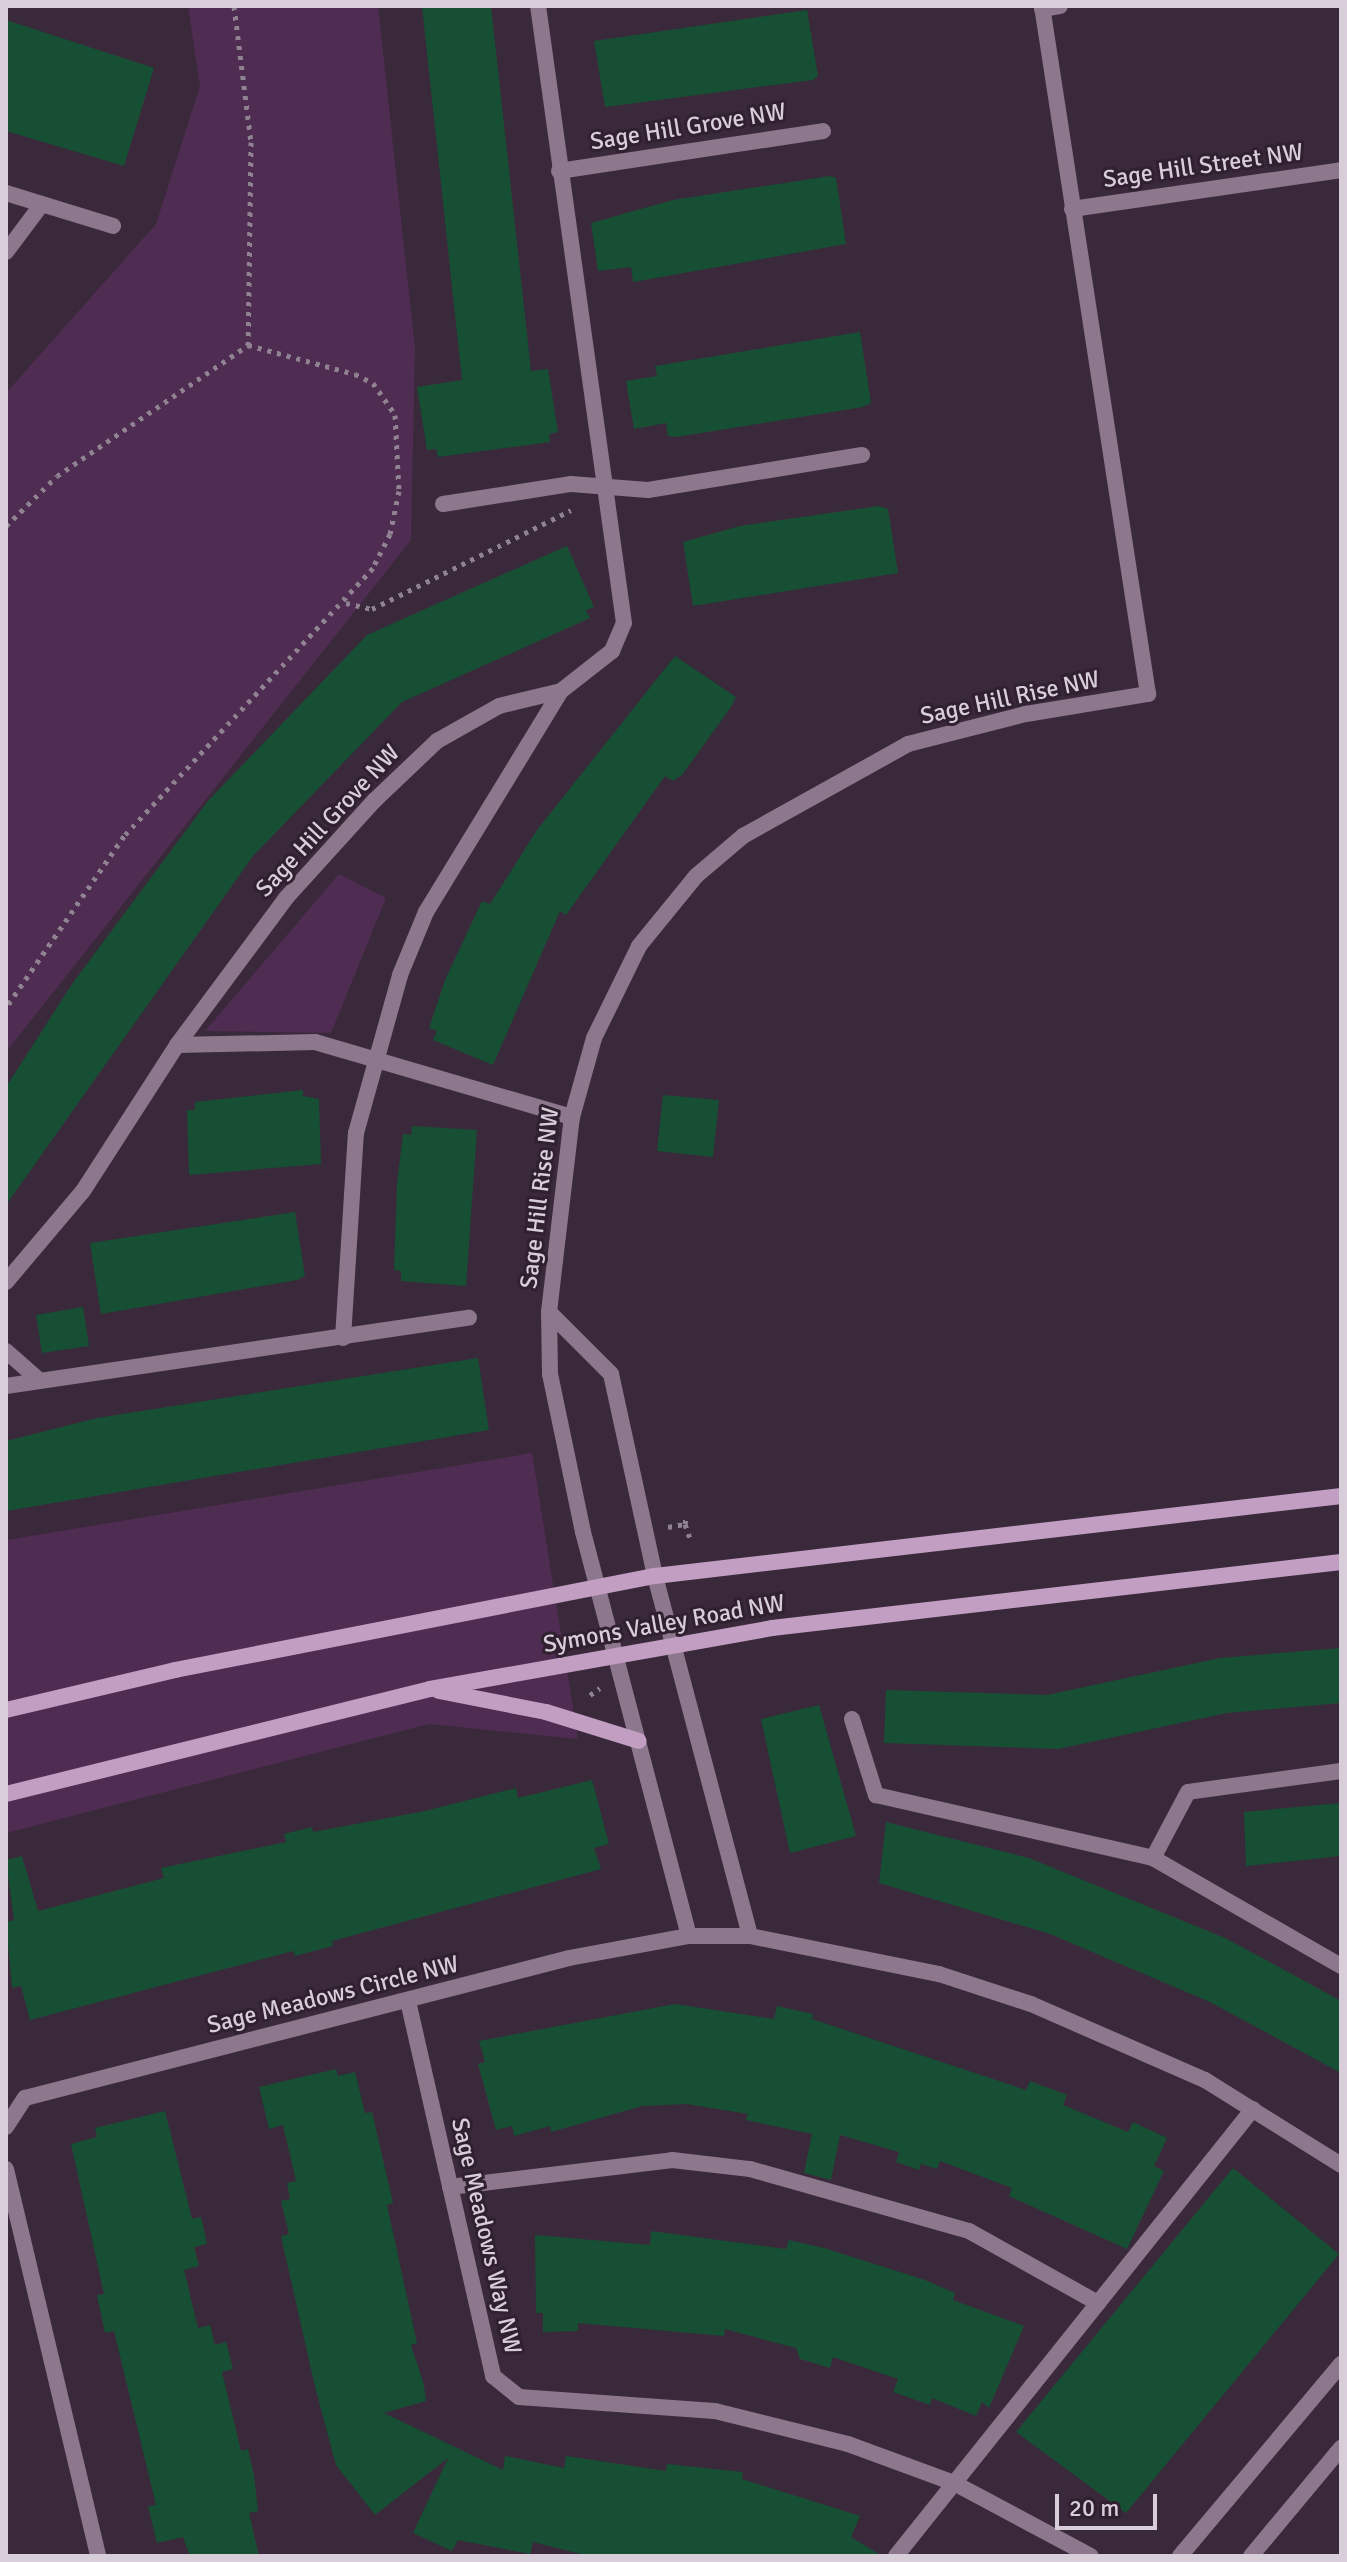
<!DOCTYPE html>
<html>
<head>
<meta charset="utf-8">
<style>
	body { margin:0 }
	#map { position:relative; width:1347px; height:2562px; overflow:hidden; background:#3a293b; font-family:Signika,sans-serif }
	div>[style] { position:absolute }
	.green>* { inset:0; background:#4f2c51 }
	.building>* { inset:0; background:#174f34 }
	.path>* { height:5px; margin-top:-2.5px; transform-origin:0; background:repeating-linear-gradient(90deg,#908391 0 4px,transparent 0 10px) }
	.service>* { height:16px; margin:-8px; padding:0 8px; transform-origin:8px; border-radius:8px; background:#8d778d }
	.minor>* { height:16px; margin:-8px; padding:0 8px; transform-origin:8px; border-radius:8px; background:#8d778d }
	.secondary>* { height:16px; margin:-8px; padding:0 8px; transform-origin:8px; border-radius:8px; background:#c19ec2 }
	span { translate:-50% -50%; white-space:nowrap; text-align:center; line-height:1.15; -webkit-text-stroke:6px #302030; paint-order:stroke }
	.street-label { font-size:24px; color:#d8ced9 }
	.frame { position:absolute; inset:0; border:8px solid #d8ced9; pointer-events:none }
	.scale { position:absolute; left:1055px; top:2494px; width:102px; height:36px; box-sizing:border-box; border:4px solid #d8ced9; border-top:0; padding-left:10px; font-size:24px; line-height:28px; white-space:nowrap; color:#d8ced9; -webkit-text-stroke:6px #302030; paint-order:stroke }
</style>
</head>
<body>
<div id="map">
	<div class="green">
		<div style="clip-path:polygon(188px 6px,378px 6px,415px 348px,411px 540px,6px 1052px,6px 393px,156px 224px,200px 86px)"></div>
		<div style="clip-path:polygon(339px 874px,386px 898px,331px 1033px,205px 1031px)"></div>
		<div style="clip-path:polygon(532px 1453px,578px 1739px,429px 1724px,6px 1833px,6px 1540px)"></div>
	</div>
	<div class="building">
		<div style="clip-path:polygon(422px 6px,491px 6px,531px 371px,548px 369px,558px 432px,549px 434px,550px 442px,438px 457px,436px 449px,427px 450px,417px 387px,462px 380px)"></div>
		<div style="clip-path:polygon(807px 10px,818px 76px,813px 80px,605px 107px,594px 41px)"></div>
		<div style="clip-path:polygon(6px 20px,154px 68px,124px 166px,6px 131px)"></div>
		<div style="clip-path:polygon(830px 176px,836px 178px,846px 244px,633px 282px,631px 267px,598px 271px,591px 223px,673px 200px)"></div>
		<div style="clip-path:polygon(860px 332px,871px 403px,863px 407px,676px 437px,668px 436px,666px 423px,634px 429px,626px 381px,657px 376px,655px 366px)"></div>
		<div style="clip-path:polygon(879px 506px,888px 509px,898px 573px,693px 606px,683px 542px,740px 526px)"></div>
		<div style="clip-path:polygon(567px 546px,594px 607px,586px 610px,590px 618px,402px 702px,253px 856px,6px 1205px,6px 1087px,72px 984px,208px 801px,367px 635px)"></div>
		<div style="clip-path:polygon(675px 656px,736px 697px,731px 707px,682px 775px,673px 781px,665px 776px,566px 915px,560px 911px,493px 1065px,433px 1040px,437px 1031px,429px 1028px,445px 980px,482px 901px,490px 904px,537px 830px)"></div>
		<div style="clip-path:polygon(303px 1090px,303px 1096px,319px 1099px,321px 1164px,189px 1175px,187px 1110px,195px 1110px,195px 1102px)"></div>
		<div style="clip-path:polygon(663px 1095px,719px 1100px,713px 1157px,657px 1151px)"></div>
		<div style="clip-path:polygon(412px 1126px,477px 1130px,466px 1286px,401px 1281px,401px 1271px,394px 1270px,397px 1184px,403px 1134px,411px 1135px)"></div>
		<div style="clip-path:polygon(295px 1212px,305px 1276px,297px 1280px,101px 1314px,90px 1243px)"></div>
		<div style="clip-path:polygon(83px 1307px,89px 1346px,42px 1353px,36px 1315px)"></div>
		<div style="clip-path:polygon(478px 1358px,489px 1430px,6px 1511px,6px 1441px,97px 1418px)"></div>
		<div style="clip-path:polygon(1341px 1648px,1341px 1703px,1227px 1713px,1058px 1749px,884px 1743px,886px 1690px,1047px 1695px,1220px 1658px)"></div>
		<div style="clip-path:polygon(819px 1705px,856px 1836px,790px 1853px,761px 1719px)"></div>
		<div style="clip-path:polygon(592px 1780px,609px 1844px,594px 1848px,601px 1869px,332px 1941px,333px 1946px,295px 1956px,293px 1951px,30px 2020px,21px 1986px,12px 1988px,6px 1922px,14px 1920px,6px 1860px,22px 1856px,38px 1911px,164px 1878px,161px 1868px,286px 1842px,284px 1834px,312px 1827px,313px 1832px,425px 1811px,516px 1788px,518px 1798px)"></div>
		<div style="clip-path:polygon(1341px 1803px,1341px 1856px,1246px 1866px,1244px 1812px)"></div>
		<div style="clip-path:polygon(886px 1822px,1029px 1858px,1225px 1938px,1279px 1967px,1341px 2001px,1341px 2073px,1210px 2002px,1050px 1934px,879px 1883px)"></div>
		<div style="clip-path:polygon(675px 2004px,774px 2019px,777px 2006px,813px 2014px,812px 2019px,1026px 2090px,1030px 2081px,1067px 2095px,1063px 2105px,1128px 2132px,1133px 2122px,1167px 2138px,1154px 2166px,1164px 2171px,1127px 2249px,1009px 2196px,1012px 2188px,940px 2161px,937px 2169px,921px 2164px,919px 2170px,896px 2162px,899px 2152px,840px 2135px,831px 2180px,804px 2173px,812px 2134px,746px 2120px,748px 2114px,687px 2104px,642px 2106px,551px 2132px,550px 2126px,514px 2136px,512px 2126px,496px 2130px,478px 2064px,485px 2062px,479px 2041px)"></div>
		<div style="clip-path:polygon(336px 2069px,338px 2076px,355px 2072px,365px 2113px,372px 2112px,393px 2203px,387px 2205px,417px 2343px,411px 2345px,424px 2385px,426px 2401px,384px 2413px,503px 2470px,505px 2456px,564px 2468px,566px 2456px,666px 2471px,667px 2464px,743px 2472px,742px 2479px,860px 2516px,851px 2537px,882px 2556px,589px 2556px,533px 2542px,530px 2554px,458px 2540px,452px 2551px,413px 2533px,448px 2458px,375px 2515px,336px 2465px,315px 2387px,281px 2236px,289px 2234px,281px 2201px,290px 2199px,287px 2183px,296px 2181px,283px 2125px,269px 2129px,259px 2087px)"></div>
		<div style="clip-path:polygon(165px 2111px,192px 2219px,201px 2217px,207px 2244px,194px 2247px,199px 2266px,184px 2270px,198px 2328px,210px 2325px,215px 2345px,226px 2342px,233px 2369px,222px 2372px,241px 2451px,248px 2449px,254px 2475px,258px 2511px,249px 2513px,259px 2556px,190px 2556px,183px 2537px,157px 2543px,148px 2506px,156px 2505px,114px 2331px,105px 2333px,97px 2295px,104px 2294px,71px 2144px,97px 2137px,95px 2128px)"></div>
		<div style="clip-path:polygon(1233px 2168px,1339px 2254px,1126px 2513px,1016px 2432px)"></div>
		<div style="clip-path:polygon(651px 2231px,786px 2249px,789px 2240px,824px 2248px,925px 2280px,955px 2293px,953px 2300px,1024px 2326px,989px 2408px,982px 2402px,976px 2416px,932px 2398px,930px 2405px,893px 2392px,898px 2379px,833px 2357px,830px 2368px,800px 2359px,796px 2348px,725px 2329px,724px 2336px,578px 2323px,578px 2331px,543px 2332px,543px 2313px,536px 2313px,535px 2235px,650px 2245px)"></div>
	</div>
	<div class="path">
		<div style="left:234px;top:6px;width:137px;rotate:82.9deg"></div>
		<div style="left:251px;top:142px;width:203px;rotate:90.8deg"></div>
		<div style="left:6px;top:526px;width:71px;rotate:-44.4deg"></div>
		<div style="left:57px;top:476px;width:232px;rotate:-34.4deg"></div>
		<div style="left:248px;top:345px;width:111px;rotate:15.2deg"></div>
		<div style="left:355px;top:374px;width:20px;rotate:27deg"></div>
		<div style="left:373px;top:383px;width:39px;rotate:55deg"></div>
		<div style="left:395px;top:415px;width:76px;rotate:87deg"></div>
		<div style="left:399px;top:491px;width:44px;rotate:101.8deg"></div>
		<div style="left:390px;top:534px;width:38px;rotate:117deg"></div>
		<div style="left:373px;top:568px;width:366px;rotate:132.9deg"></div>
		<div style="left:124px;top:836px;width:209px;rotate:124.5deg"></div>
		<div style="left:346px;top:603px;width:27px;rotate:13deg"></div>
		<div style="left:372px;top:609px;width:222px;rotate:-26.4deg"></div>
		<div style="left:685px;top:1524px;width:18px;rotate:71deg"></div>
		<div style="left:668px;top:1527px;width:17px;rotate:-10deg"></div>
		<div style="left:685px;top:1524px;width:6px;rotate:-81deg"></div>
		<div style="left:590px;top:1695px;width:12px;rotate:-35deg"></div>
	</div>
	<div class="service">
		<div style="left:1042px;top:9px;width:18px;rotate:-9deg"></div>
		<div style="left:6px;top:193px;width:112px;rotate:17.1deg"></div>
		<div style="left:6px;top:252px;width:55px;rotate:-53.1deg"></div>
		<div style="left:852px;top:1719px;width:80px;rotate:72.5deg"></div>
		<div style="left:876px;top:1795px;width:284px;rotate:12.8deg"></div>
		<div style="left:1341px;top:1771px;width:154px;rotate:172.2deg"></div>
		<div style="left:1188px;top:1792px;width:75px;rotate:117.9deg"></div>
		<div style="left:1153px;top:1858px;width:217px;rotate:29.9deg"></div>
		<div style="left:450px;top:2187px;width:224px;rotate:-6.9deg"></div>
		<div style="left:672px;top:2160px;width:79px;rotate:6.6deg"></div>
		<div style="left:750px;top:2169px;width:228px;rotate:15.8deg"></div>
		<div style="left:969px;top:2231px;width:148px;rotate:29.2deg"></div>
		<div style="left:896px;top:2556px;width:572px;rotate:-51.39deg"></div>
	</div>
	<div class="minor">
		<div style="left:559px;top:171px;width:267px;rotate:-8.6deg"></div>
		<div style="left:1072px;top:209px;width:272px;rotate:-8.2deg"></div>
		<div style="left:443px;top:504px;width:130px;rotate:-8.9deg"></div>
		<div style="left:571px;top:484px;width:77px;rotate:4.5deg"></div>
		<div style="left:648px;top:490px;width:217px;rotate:-9.3deg"></div>
		<div style="left:177px;top:1045px;width:138px;rotate:-1.2deg"></div>
		<div style="left:315px;top:1042px;width:268px;rotate:16.3deg"></div>
		<div style="left:6px;top:1282px;width:119px;rotate:-49.8deg"></div>
		<div style="left:83px;top:1191px;width:174px;rotate:-57.2deg"></div>
		<div style="left:177px;top:1045px;width:183px;rotate:-53.4deg"></div>
		<div style="left:286px;top:898px;width:132px;rotate:-47.8deg"></div>
		<div style="left:375px;top:800px;width:86px;rotate:-43.6deg"></div>
		<div style="left:437px;top:741px;width:71px;rotate:-29.4deg"></div>
		<div style="left:499px;top:706px;width:64px;rotate:-13.6deg"></div>
		<div style="left:549px;top:1312px;width:88px;rotate:45deg"></div>
		<div style="left:611px;top:1374px;width:207px;rotate:77.7deg"></div>
		<div style="left:655px;top:1576px;width:372px;rotate:75.2deg"></div>
		<div style="left:343px;top:1338px;width:205px;rotate:-86.4deg"></div>
		<div style="left:356px;top:1133px;width:164px;rotate:-74.4deg"></div>
		<div style="left:400px;top:975px;width:68px;rotate:-67.6deg"></div>
		<div style="left:426px;top:912px;width:259px;rotate:-58.6deg"></div>
		<div style="left:561px;top:691px;width:65px;rotate:-38.1deg"></div>
		<div style="left:612px;top:651px;width:30px;rotate:-67deg"></div>
		<div style="left:624px;top:623px;width:623px;rotate:-97.93deg"></div>
		<div style="left:6px;top:1351px;width:45px;rotate:41.4deg"></div>
		<div style="left:6px;top:1386px;width:468px;rotate:-8.4deg"></div>
		<div style="left:689px;top:1936px;width:418px;rotate:-104.7deg"></div>
		<div style="left:583px;top:1532px;width:161px;rotate:-101.8deg"></div>
		<div style="left:550px;top:1374px;width:62px;rotate:-90.9deg"></div>
		<div style="left:549px;top:1312px;width:196px;rotate:-83.3deg"></div>
		<div style="left:572px;top:1117px;width:82px;rotate:-74.4deg"></div>
		<div style="left:594px;top:1038px;width:102px;rotate:-63.9deg"></div>
		<div style="left:639px;top:946px;width:90px;rotate:-50.8deg"></div>
		<div style="left:696px;top:876px;width:62px;rotate:-40.4deg"></div>
		<div style="left:743px;top:836px;width:189px;rotate:-29.1deg"></div>
		<div style="left:908px;top:744px;width:122px;rotate:-14.3deg"></div>
		<div style="left:1026px;top:714px;width:124px;rotate:-9.3deg"></div>
		<div style="left:1148px;top:694px;width:696px;rotate:-98.76deg"></div>
		<div style="left:408px;top:2001px;width:385px;rotate:77.2deg"></div>
		<div style="left:493px;top:2376px;width:33px;rotate:39deg"></div>
		<div style="left:519px;top:2397px;width:196px;rotate:4.1deg"></div>
		<div style="left:715px;top:2411px;width:137px;rotate:13.9deg"></div>
		<div style="left:848px;top:2444px;width:113px;rotate:20.2deg"></div>
		<div style="left:954px;top:2483px;width:155px;rotate:28.1deg"></div>
		<div style="left:6px;top:2127px;width:35px;rotate:-57deg"></div>
		<div style="left:25px;top:2098px;width:562px;rotate:-14.43deg"></div>
		<div style="left:569px;top:1958px;width:122px;rotate:-10.4deg"></div>
		<div style="left:689px;top:1936px;width:61px"></div>
		<div style="left:750px;top:1936px;width:193px;rotate:11.4deg"></div>
		<div style="left:939px;top:1974px;width:97px;rotate:18.1deg"></div>
		<div style="left:1031px;top:2004px;width:190px;rotate:23.6deg"></div>
		<div style="left:1205px;top:2080px;width:160px;rotate:32deg"></div>
		<div style="left:6px;top:2169px;width:398px;rotate:76.6deg"></div>
		<div style="left:1180px;top:2556px;width:251px;rotate:-50deg"></div>
		<div style="left:1251px;top:2556px;width:141px;rotate:-50.2deg"></div>
	</div>
	<div class="secondary">
		<div style="left:439px;top:1691px;width:109px;rotate:11.1deg"></div>
		<div style="left:546px;top:1712px;width:97px;rotate:17.3deg"></div>
		<div style="left:6px;top:1710px;width:174px;rotate:-13.3deg"></div>
		<div style="left:175px;top:1670px;width:489px;rotate:-11.1deg"></div>
		<div style="left:655px;top:1576px;width:691px;rotate:-6.65deg"></div>
		<div style="left:6px;top:1794px;width:437px;rotate:-13.9deg"></div>
		<div style="left:430px;top:1689px;width:347px;rotate:-10.1deg"></div>
		<div style="left:772px;top:1628px;width:573px;rotate:-6.62deg"></div>
	</div>
	<div class="street-label">
		<span style="left:688px;top:127px;rotate:-9deg">Sage Hill Grove NW</span>
		<span style="left:1203px;top:166px;rotate:-8deg">Sage Hill Street NW</span>
		<span style="left:1010px;top:698px;rotate:-12deg">Sage Hill Rise NW</span>
		<span style="left:328px;top:821px;rotate:-47deg">Sage Hill Grove NW</span>
		<span style="left:540px;top:1198px;rotate:-83deg">Sage Hill Rise NW</span>
		<span style="left:664px;top:1624px;rotate:-10deg">Symons Valley Road NW</span>
		<span style="left:333px;top:1995px;rotate:-14deg">Sage Meadows Circle NW</span>
		<span style="left:486px;top:2236px;rotate:77deg">Sage Meadows Way NW</span>
	</div>
	<div class="frame"></div>
	<div class="scale">20 m</div>
</div>
</body>
</html>
